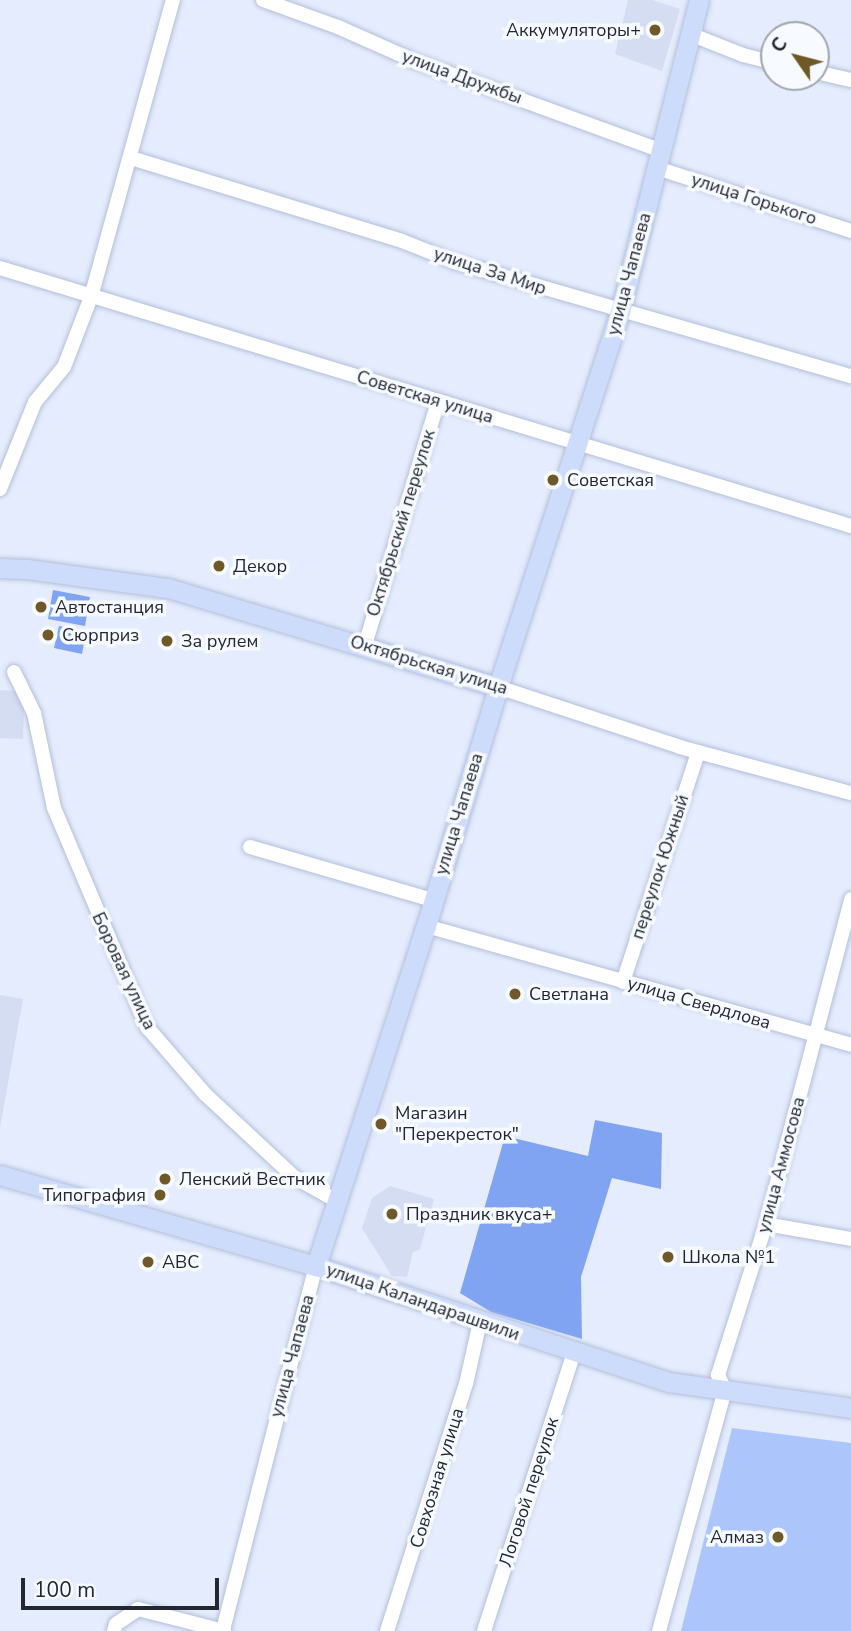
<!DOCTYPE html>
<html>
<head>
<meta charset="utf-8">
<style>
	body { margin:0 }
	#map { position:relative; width:851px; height:1631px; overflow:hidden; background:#e4ecfd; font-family:"Nunito Sans",sans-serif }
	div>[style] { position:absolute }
	.built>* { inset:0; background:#d4ddf2 }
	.green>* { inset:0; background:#acc6fb }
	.forest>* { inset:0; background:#80a4f2 }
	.roads { filter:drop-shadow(0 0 2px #b3bfd9) drop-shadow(0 0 2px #b3bfd9) }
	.street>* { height:14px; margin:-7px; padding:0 7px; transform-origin:7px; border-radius:7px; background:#fff }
	.secondary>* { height:19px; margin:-9.5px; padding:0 9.5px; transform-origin:9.5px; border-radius:9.5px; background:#cedcfc }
	.dots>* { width:19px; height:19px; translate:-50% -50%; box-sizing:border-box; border:4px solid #f7faff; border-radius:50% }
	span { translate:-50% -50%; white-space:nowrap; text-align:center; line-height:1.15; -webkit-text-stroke:7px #f7faff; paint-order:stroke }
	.poi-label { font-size:18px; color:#222731 }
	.right { translate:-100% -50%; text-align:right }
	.left { translate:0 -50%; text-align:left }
	.street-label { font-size:18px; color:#222731 }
	.north { position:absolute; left:760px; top:21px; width:70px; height:70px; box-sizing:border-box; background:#f7faff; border:2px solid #a2a6ad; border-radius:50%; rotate:305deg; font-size:19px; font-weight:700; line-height:28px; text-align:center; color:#222731 }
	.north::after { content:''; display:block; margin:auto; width:24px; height:32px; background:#705929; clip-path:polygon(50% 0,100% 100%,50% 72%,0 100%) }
	.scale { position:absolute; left:21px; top:1578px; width:198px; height:32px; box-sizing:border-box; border:4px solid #222731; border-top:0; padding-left:9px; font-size:21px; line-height:24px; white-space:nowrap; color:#222731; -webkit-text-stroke:5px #f7faff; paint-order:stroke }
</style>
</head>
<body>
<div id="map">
	<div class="built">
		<div style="clip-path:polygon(628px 0,652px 0,680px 9px,662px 71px,615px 54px)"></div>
		<div style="clip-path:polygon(0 690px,18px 691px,24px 707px,23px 739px,0 738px)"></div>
		<div style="clip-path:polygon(0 995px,23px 999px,0 1128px)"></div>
		<div style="clip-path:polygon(390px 1186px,434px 1199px,420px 1249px,413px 1252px,407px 1277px,392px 1276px,362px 1228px,372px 1198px)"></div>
	</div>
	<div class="green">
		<div style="clip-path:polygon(732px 1428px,851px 1443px,851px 1631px,681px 1631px)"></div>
	</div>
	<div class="forest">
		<div style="clip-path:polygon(53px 590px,90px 597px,85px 626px,48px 619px)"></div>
		<div style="clip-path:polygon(59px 626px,86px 631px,82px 654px,54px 648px)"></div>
		<div style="clip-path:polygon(595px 1120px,662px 1133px,661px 1189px,612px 1178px,581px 1277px,582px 1339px,491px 1312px,460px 1293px,505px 1136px,588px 1156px)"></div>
	</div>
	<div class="roads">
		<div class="street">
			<div style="left:263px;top:0;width:80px;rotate:19.8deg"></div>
			<div style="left:338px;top:27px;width:81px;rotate:24deg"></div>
			<div style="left:412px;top:60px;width:266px;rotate:20deg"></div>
			<div style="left:690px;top:34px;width:57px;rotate:21.6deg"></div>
			<div style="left:743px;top:55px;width:32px;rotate:14deg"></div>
			<div style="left:816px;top:72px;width:36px;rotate:13deg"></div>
			<div style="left:131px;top:158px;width:283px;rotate:17deg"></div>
			<div style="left:402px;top:241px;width:57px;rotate:21.6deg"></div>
			<div style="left:455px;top:262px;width:412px;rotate:16.1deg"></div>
			<div style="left:657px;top:168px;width:204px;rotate:18deg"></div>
			<div style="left:0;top:268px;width:889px;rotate:16.87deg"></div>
			<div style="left:0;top:489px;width:94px;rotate:-68.1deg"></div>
			<div style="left:35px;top:402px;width:45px;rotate:-50.4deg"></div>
			<div style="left:64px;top:367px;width:75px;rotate:-68.9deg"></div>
			<div style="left:91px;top:297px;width:308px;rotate:-74.6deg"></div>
			<div style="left:365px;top:645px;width:255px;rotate:-73.3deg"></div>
			<div style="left:14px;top:672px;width:46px;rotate:64deg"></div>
			<div style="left:34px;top:713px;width:97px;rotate:78.1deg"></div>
			<div style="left:54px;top:808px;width:238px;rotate:67deg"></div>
			<div style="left:147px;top:1027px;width:89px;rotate:49.1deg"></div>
			<div style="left:205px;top:1094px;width:122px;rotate:43deg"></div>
			<div style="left:294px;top:1177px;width:49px;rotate:29.2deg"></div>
			<div style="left:498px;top:687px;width:192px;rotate:18.2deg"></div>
			<div style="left:680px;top:747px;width:177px;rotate:15.1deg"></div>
			<div style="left:250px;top:847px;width:191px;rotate:16.2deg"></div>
			<div style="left:426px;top:926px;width:441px;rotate:15.6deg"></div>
			<div style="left:623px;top:982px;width:242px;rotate:-71.9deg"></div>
			<div style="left:766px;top:1224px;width:86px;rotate:10deg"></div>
			<div style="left:223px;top:1630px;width:376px;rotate:-75.7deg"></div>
			<div style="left:114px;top:1631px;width:7px;rotate:-74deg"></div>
			<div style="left:116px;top:1624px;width:27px;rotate:-34deg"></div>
			<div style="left:138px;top:1609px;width:89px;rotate:14.3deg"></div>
			<div style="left:387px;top:1631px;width:259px;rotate:-72.3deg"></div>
			<div style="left:466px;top:1384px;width:64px;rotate:-77.3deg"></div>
			<div style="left:484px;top:1631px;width:292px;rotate:-72.1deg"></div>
			<div style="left:659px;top:1631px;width:250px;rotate:-74.7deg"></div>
			<div style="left:725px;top:1390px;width:17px;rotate:-115deg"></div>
			<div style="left:718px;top:1375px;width:158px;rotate:-72.4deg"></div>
			<div style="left:766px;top:1224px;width:336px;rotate:-75.3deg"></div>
		</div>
		<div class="secondary">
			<div style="left:0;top:568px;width:27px;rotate:2deg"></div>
			<div style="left:27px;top:569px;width:142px;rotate:7.7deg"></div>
			<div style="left:168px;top:588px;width:345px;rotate:16.7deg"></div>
			<div style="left:0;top:1175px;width:329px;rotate:16.1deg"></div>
			<div style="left:316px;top:1266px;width:372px;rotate:18.2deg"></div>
			<div style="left:669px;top:1382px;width:184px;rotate:8.1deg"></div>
			<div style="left:316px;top:1266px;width:357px;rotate:-72.1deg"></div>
			<div style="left:426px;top:926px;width:250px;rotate:-73.2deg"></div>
			<div style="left:498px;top:687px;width:394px;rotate:-72deg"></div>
			<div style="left:620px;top:312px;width:322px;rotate:-75.8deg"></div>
		</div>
	</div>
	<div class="dots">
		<div style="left:655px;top:30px;background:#705929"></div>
		<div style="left:553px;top:480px;background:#705929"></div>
		<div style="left:219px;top:566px;background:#705929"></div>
		<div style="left:41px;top:607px;background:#705929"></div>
		<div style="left:48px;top:635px;background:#705929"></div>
		<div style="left:167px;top:641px;background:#705929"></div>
		<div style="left:515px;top:994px;background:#705929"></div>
		<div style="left:381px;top:1124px;background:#705929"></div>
		<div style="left:165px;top:1179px;background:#705929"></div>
		<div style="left:160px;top:1195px;background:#705929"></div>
		<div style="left:392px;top:1214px;background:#705929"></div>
		<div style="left:668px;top:1257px;background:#705929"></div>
		<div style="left:148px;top:1262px;background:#705929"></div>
		<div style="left:778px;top:1537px;background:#705929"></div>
	</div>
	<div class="poi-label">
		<span class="right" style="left:641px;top:30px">Аккумуляторы+</span>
		<span class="left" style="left:567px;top:480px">Советская</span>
		<span class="left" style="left:233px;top:566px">Декор</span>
		<span class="left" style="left:55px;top:607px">Автостанция</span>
		<span class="left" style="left:62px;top:635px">Сюрприз</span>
		<span class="left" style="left:181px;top:641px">За рулем</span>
		<span class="left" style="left:529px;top:994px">Светлана</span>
		<span class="left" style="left:395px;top:1124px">Магазин<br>"Перекресток"</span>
		<span class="left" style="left:179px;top:1179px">Ленский Вестник</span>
		<span class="right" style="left:146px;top:1195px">Типография</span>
		<span class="left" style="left:406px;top:1214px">Праздник вкуса+</span>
		<span class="left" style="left:682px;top:1257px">Школа №1</span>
		<span class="left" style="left:162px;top:1262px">ABC</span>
		<span class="right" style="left:764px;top:1537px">Алмаз</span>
	</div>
	<div class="street-label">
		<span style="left:462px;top:77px;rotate:20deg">улица Дружбы</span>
		<span style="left:754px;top:199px;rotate:18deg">улица Горького</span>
		<span style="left:490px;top:271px;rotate:18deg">улица За Мир</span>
		<span style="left:629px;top:274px;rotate:-75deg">улица Чапаева</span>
		<span style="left:425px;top:397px;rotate:17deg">Советская улица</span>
		<span style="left:401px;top:523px;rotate:-73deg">Октябрьский переулок</span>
		<span style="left:429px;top:665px;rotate:17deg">Октябрьская улица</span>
		<span style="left:459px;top:814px;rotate:-73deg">улица Чапаева</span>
		<span style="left:660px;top:867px;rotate:-72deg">переулок Южный</span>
		<span style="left:124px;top:971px;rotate:65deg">Боровая улица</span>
		<span style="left:699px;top:1003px;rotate:16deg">улица Свердлова</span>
		<span style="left:781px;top:1165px;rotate:-75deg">улица Аммосова</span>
		<span style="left:423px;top:1302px;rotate:19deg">улица Каландарашвили</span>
		<span style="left:292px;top:1356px;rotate:-75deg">улица Чапаева</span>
		<span style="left:437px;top:1478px;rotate:-73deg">Совхозная улица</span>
		<span style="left:529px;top:1492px;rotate:-72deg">Логовой переулок</span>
	</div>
	<div class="north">С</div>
	<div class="scale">100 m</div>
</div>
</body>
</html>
